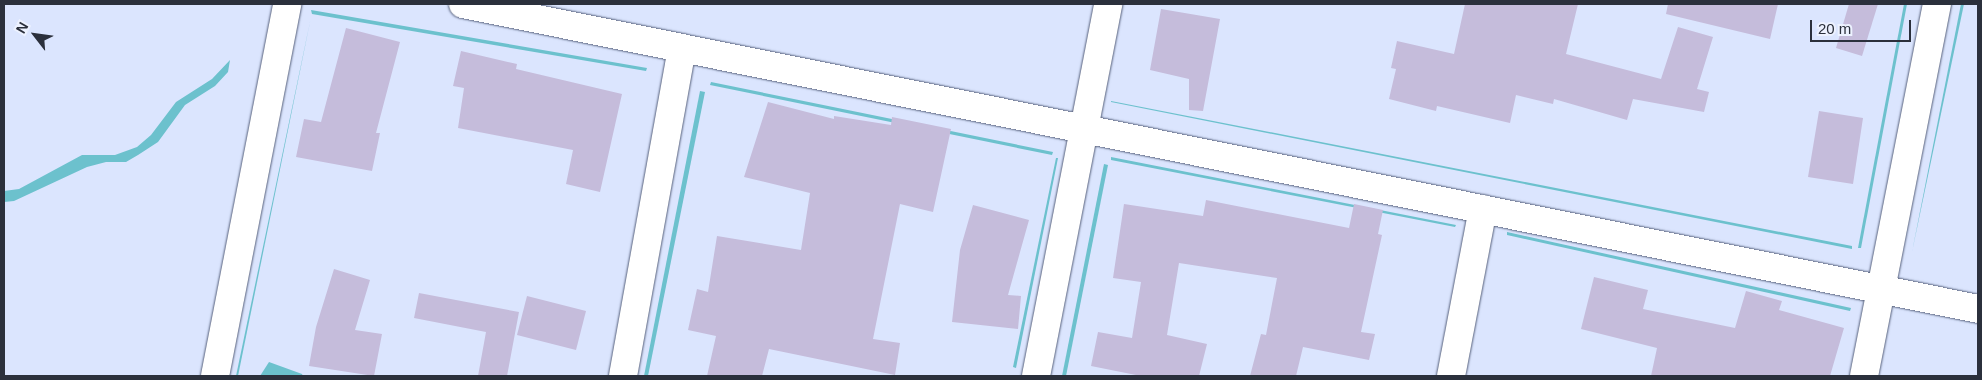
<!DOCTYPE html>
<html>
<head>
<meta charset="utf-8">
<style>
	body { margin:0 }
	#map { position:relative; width:1982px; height:380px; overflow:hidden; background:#dbe5fe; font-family:Arial,sans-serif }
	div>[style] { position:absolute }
	.water>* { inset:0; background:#6cc1cd }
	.building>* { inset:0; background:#c5bcdb }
	.roads { filter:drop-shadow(0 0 1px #57617c) drop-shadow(0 0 1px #57617c) }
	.minor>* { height:28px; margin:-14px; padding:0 14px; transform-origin:14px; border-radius:14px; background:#fff }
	span { translate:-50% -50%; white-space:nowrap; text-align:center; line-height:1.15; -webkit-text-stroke:4px #edf2ff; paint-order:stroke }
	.frame { position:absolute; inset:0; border:5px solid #2b303c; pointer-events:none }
	.north { position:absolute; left:10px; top:10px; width:50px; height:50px; -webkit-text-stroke:4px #edf2ff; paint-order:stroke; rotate:300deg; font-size:14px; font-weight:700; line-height:20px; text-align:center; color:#2b303c }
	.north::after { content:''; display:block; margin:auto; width:18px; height:22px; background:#2b303c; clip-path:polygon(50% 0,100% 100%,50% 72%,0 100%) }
	.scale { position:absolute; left:1810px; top:20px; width:101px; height:22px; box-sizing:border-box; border:2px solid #2b303c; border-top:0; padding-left:6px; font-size:15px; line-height:18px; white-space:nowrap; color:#2b303c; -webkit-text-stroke:4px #edf2ff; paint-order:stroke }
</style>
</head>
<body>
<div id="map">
	<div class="water">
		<div style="clip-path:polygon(1904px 4px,1907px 4px,1861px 248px,1858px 248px)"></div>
		<div style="clip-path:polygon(1961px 4px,1964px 4px,1912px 252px)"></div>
		<div style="clip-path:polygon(311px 10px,647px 68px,646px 71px,312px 14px)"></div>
		<div style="clip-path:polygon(311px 17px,238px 376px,236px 376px)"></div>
		<div style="clip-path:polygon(230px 60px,228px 72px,215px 86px,185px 105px,158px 142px,138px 155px,126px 162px,106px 162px,87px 167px,14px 201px,4px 202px,4px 191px,19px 189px,82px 155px,115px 155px,137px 147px,151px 135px,176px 102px,212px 79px)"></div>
		<div style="clip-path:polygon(711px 82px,1053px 152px,1052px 155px,710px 85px)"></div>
		<div style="clip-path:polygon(700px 91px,705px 92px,648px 376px,644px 376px)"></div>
		<div style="clip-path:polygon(1111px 101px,1852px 246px,1852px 249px,1111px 102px)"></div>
		<div style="clip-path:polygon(1111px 157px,1456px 225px,1455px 227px,1111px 160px)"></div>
		<div style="clip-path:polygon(1056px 158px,1058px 158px,1016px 368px,1013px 367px)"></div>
		<div style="clip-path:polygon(1104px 164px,1108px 165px,1066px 376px,1062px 376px)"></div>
		<div style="clip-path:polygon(1507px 232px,1851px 308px,1850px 311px,1507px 235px)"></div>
		<div style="clip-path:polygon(269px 362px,302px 374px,303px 376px,260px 376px)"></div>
	</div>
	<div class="building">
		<div style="clip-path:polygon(1465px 4px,1578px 4px,1566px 54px,1661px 79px,1678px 27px,1713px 37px,1697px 89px,1709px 92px,1704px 112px,1633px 99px,1627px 120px,1554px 99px,1553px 104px,1516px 95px,1510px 123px,1437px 106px,1436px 111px,1389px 99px,1396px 69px,1391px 68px,1397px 41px,1454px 54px)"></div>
		<div style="clip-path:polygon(1668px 4px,1778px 4px,1770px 39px,1666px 14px)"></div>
		<div style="clip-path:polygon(1849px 4px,1878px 4px,1862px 56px,1836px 48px)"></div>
		<div style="clip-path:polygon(1161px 9px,1220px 19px,1203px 111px,1189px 110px,1189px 79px,1150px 70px)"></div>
		<div style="clip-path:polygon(346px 28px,400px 42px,376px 133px,380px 133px,372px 171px,296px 157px,304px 119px,321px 122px)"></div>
		<div style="clip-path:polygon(461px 51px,517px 64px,516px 69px,622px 94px,600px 192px,566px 184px,573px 150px,458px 128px,464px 88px,453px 86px)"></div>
		<div style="clip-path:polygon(768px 102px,834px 119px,834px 116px,891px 125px,892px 117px,951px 129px,933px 212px,900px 204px,873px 339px,900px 343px,895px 375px,769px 349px,762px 376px,707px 376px,716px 336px,688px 330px,697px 289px,708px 292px,717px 236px,801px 250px,810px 193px,744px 177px)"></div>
		<div style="clip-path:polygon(1819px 111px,1863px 118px,1853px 184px,1808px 177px)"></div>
		<div style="clip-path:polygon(1206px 200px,1349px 228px,1354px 204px,1383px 210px,1378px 234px,1382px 235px,1361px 332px,1375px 334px,1369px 360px,1303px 347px,1296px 376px,1250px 376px,1261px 334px,1266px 335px,1277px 278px,1179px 263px,1167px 335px,1207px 344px,1199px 376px,1141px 376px,1091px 366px,1098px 332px,1132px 338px,1141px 282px,1113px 278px,1124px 204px,1203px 216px)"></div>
		<div style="clip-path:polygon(973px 205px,1029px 220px,1008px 295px,1021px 296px,1018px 329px,952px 322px,960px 250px)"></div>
		<div style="clip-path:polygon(334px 269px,370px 280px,355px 330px,382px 334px,374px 376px,309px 366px,316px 327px)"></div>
		<div style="clip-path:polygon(1594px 277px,1648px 290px,1643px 309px,1735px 328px,1746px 291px,1782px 301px,1779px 310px,1844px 328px,1830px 376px,1651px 376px,1657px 348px,1581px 329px)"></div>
		<div style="clip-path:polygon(419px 293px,519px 312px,507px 376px,478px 376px,486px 332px,414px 318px)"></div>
		<div style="clip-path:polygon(527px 296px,586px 311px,576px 350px,517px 335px)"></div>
	</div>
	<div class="roads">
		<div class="minor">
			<div style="left:463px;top:4px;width:1545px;rotate:11.38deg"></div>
			<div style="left:215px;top:376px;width:379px;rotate:-79deg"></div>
			<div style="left:623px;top:376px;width:333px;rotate:-79.8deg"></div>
			<div style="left:1036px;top:376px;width:379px;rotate:-79deg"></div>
			<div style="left:1451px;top:376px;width:170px;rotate:-79.2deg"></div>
			<div style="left:1864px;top:376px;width:379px;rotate:-78.9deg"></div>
		</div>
	</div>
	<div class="frame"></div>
	<div class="north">N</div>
	<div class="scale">20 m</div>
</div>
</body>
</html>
